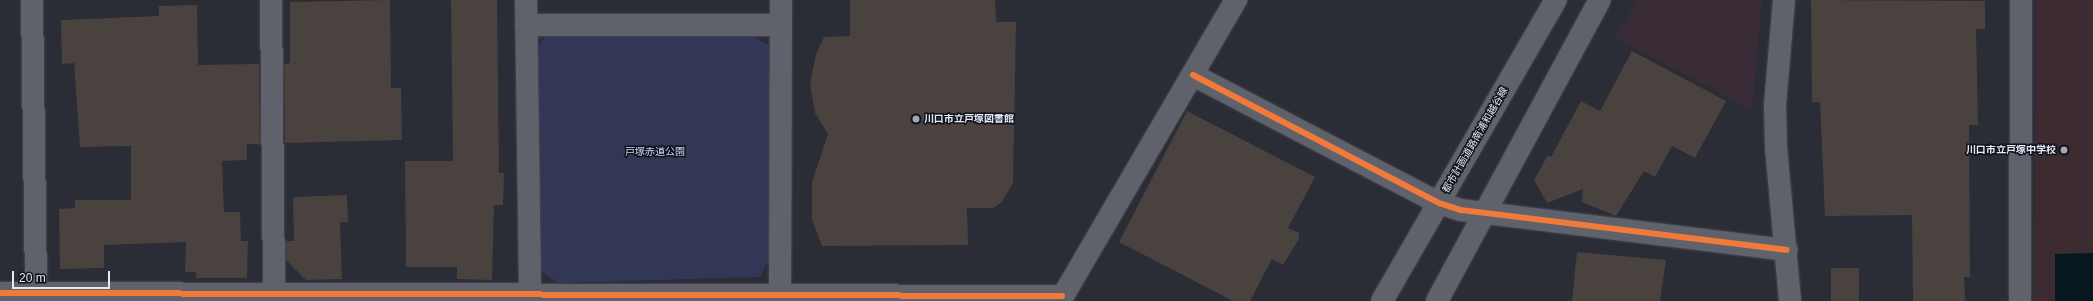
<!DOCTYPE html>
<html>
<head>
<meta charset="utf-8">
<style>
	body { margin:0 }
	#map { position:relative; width:2093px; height:301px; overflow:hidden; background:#2a2c36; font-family:Helvetica,"Noto Sans JP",sans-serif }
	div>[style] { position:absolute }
	.industrial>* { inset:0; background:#392c37 }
	.education>* { inset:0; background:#3c2b30 }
	.green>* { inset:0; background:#323756 }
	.water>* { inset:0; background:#051820 }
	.building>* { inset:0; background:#49423f }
	.roads { filter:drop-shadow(0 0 1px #464850) drop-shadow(0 0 1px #464850) }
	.minor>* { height:22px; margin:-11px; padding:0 11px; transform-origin:11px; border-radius:11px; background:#60626b }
	.tertiary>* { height:22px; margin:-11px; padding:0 11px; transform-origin:11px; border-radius:11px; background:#60626b }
	.cycleway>* { height:6px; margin:-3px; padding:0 3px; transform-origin:3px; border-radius:3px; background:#f17a3a }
	.dots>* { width:11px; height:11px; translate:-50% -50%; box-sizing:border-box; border:2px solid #10121b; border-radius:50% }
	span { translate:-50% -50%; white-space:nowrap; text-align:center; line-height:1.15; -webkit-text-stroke:3px #10121b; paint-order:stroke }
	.poi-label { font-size:10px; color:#e5e9f6; font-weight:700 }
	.left { translate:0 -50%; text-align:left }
	.right { translate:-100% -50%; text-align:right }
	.street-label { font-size:10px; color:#e5e9f6 }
	.park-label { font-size:10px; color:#d0d7f7 }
	.scale { position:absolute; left:12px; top:271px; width:98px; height:18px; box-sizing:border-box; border:2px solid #e5e9f6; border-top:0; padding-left:5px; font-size:12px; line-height:14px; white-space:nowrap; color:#e5e9f6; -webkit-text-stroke:3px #10121b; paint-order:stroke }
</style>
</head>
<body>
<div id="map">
	<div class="industrial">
		<div style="clip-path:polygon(1636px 0,1762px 0,1752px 110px,1615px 38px)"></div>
	</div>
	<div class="education">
		<div style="clip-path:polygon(2036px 0,2093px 0,2093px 301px,2034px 301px)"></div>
	</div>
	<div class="green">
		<div style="clip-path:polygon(548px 34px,752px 36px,770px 46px,771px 256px,760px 277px,558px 283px,541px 271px,538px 47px)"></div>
	</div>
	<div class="water">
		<div style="clip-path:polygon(2093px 253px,2093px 301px,2055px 301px,2055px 254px)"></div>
	</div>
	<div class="building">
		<div style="clip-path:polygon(390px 0,391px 88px,401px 88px,402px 140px,285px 143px,284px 64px,290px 63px,290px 2px)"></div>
		<div style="clip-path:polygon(451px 0,497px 0,499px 173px,504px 173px,503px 205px,494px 205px,492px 280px,457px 279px,457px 267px,406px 267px,405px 161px,453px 161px)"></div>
		<div style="clip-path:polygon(850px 0,995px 0,996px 22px,1016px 22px,1013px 183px,1001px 203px,993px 208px,967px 208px,968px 245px,822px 246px,812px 219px,812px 182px,828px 134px,815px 113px,810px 84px,816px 54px,824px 37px,850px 36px)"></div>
		<div style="clip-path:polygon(1811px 0,1985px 1px,1985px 29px,1976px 29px,1978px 125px,1969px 125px,1970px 277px,1964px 277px,1965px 301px,1913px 301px,1912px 215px,1825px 216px,1820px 102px,1812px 102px)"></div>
		<div style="clip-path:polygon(197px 5px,198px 65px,259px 64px,260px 144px,247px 144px,247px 160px,222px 161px,224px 212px,240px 212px,241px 241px,248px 241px,247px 278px,196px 278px,196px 272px,185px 272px,186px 242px,104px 245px,104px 268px,60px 269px,59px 209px,75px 208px,75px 200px,131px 200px,131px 146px,80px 147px,74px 63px,62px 64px,61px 20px,159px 16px,159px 6px)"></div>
		<div style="clip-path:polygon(1632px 51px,1726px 101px,1695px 158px,1672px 146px,1655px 177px,1644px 171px,1616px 216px,1582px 202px,1583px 189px,1547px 203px,1534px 180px,1548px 155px,1551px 157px,1581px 101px,1600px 111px)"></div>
		<div style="clip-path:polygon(1187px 111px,1315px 177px,1288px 228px,1299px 233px,1299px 239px,1283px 265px,1272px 259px,1250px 301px,1233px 301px,1119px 242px)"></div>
		<div style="clip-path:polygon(347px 195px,348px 222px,340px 222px,342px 279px,306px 280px,286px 260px,286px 241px,294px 241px,293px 197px)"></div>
		<div style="clip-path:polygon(1577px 252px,1666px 260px,1660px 301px,1572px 301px)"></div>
		<div style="clip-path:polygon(1831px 268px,1859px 268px,1859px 301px,1831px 301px)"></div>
	</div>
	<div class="roads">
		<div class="minor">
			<div style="left:32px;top:0;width:293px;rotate:89.2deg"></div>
			<div style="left:271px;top:0;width:301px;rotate:89.4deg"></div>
			<div style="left:526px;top:0;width:296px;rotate:89.2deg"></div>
			<div style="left:1784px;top:0;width:106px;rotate:94.9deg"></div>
			<div style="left:1775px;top:106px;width:41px;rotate:88.6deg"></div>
			<div style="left:1776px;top:147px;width:155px;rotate:84.8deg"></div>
			<div style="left:526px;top:25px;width:255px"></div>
			<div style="left:1193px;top:75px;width:277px;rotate:27.5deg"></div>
			<div style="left:1439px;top:203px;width:23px;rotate:18deg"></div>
			<div style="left:1461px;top:210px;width:328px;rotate:7deg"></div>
			<div style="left:0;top:293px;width:1062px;rotate:0.16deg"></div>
			<div style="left:780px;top:298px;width:298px;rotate:-89.8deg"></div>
			<div style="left:1060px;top:301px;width:349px;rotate:-59.7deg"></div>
			<div style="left:2020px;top:301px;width:301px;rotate:-89.8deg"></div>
		</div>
		<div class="tertiary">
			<div style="left:1382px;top:301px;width:348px;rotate:-60deg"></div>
			<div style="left:1437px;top:301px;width:342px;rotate:-61.6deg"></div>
		</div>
	</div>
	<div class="cycleway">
		<div style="left:1193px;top:75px;width:277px;rotate:27.5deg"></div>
		<div style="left:1439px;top:203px;width:23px;rotate:18deg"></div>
		<div style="left:1461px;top:210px;width:328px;rotate:7deg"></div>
		<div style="left:0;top:293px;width:1062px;rotate:0.16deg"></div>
	</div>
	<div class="dots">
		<div style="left:916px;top:119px;background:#a4a7b3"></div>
		<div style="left:2064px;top:150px;background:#a4a7b3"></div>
	</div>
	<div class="poi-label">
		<span class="left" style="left:924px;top:119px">川口市立戸塚図書館</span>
		<span class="right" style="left:2056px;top:150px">川口市立戸塚中学校</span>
	</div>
	<div class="street-label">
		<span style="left:1475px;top:140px;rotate:-60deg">都市計画道路南浦和越谷線</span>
	</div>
	<div class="park-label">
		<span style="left:655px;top:152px">戸塚赤道公園</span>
	</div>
	<div class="scale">20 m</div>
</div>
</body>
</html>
